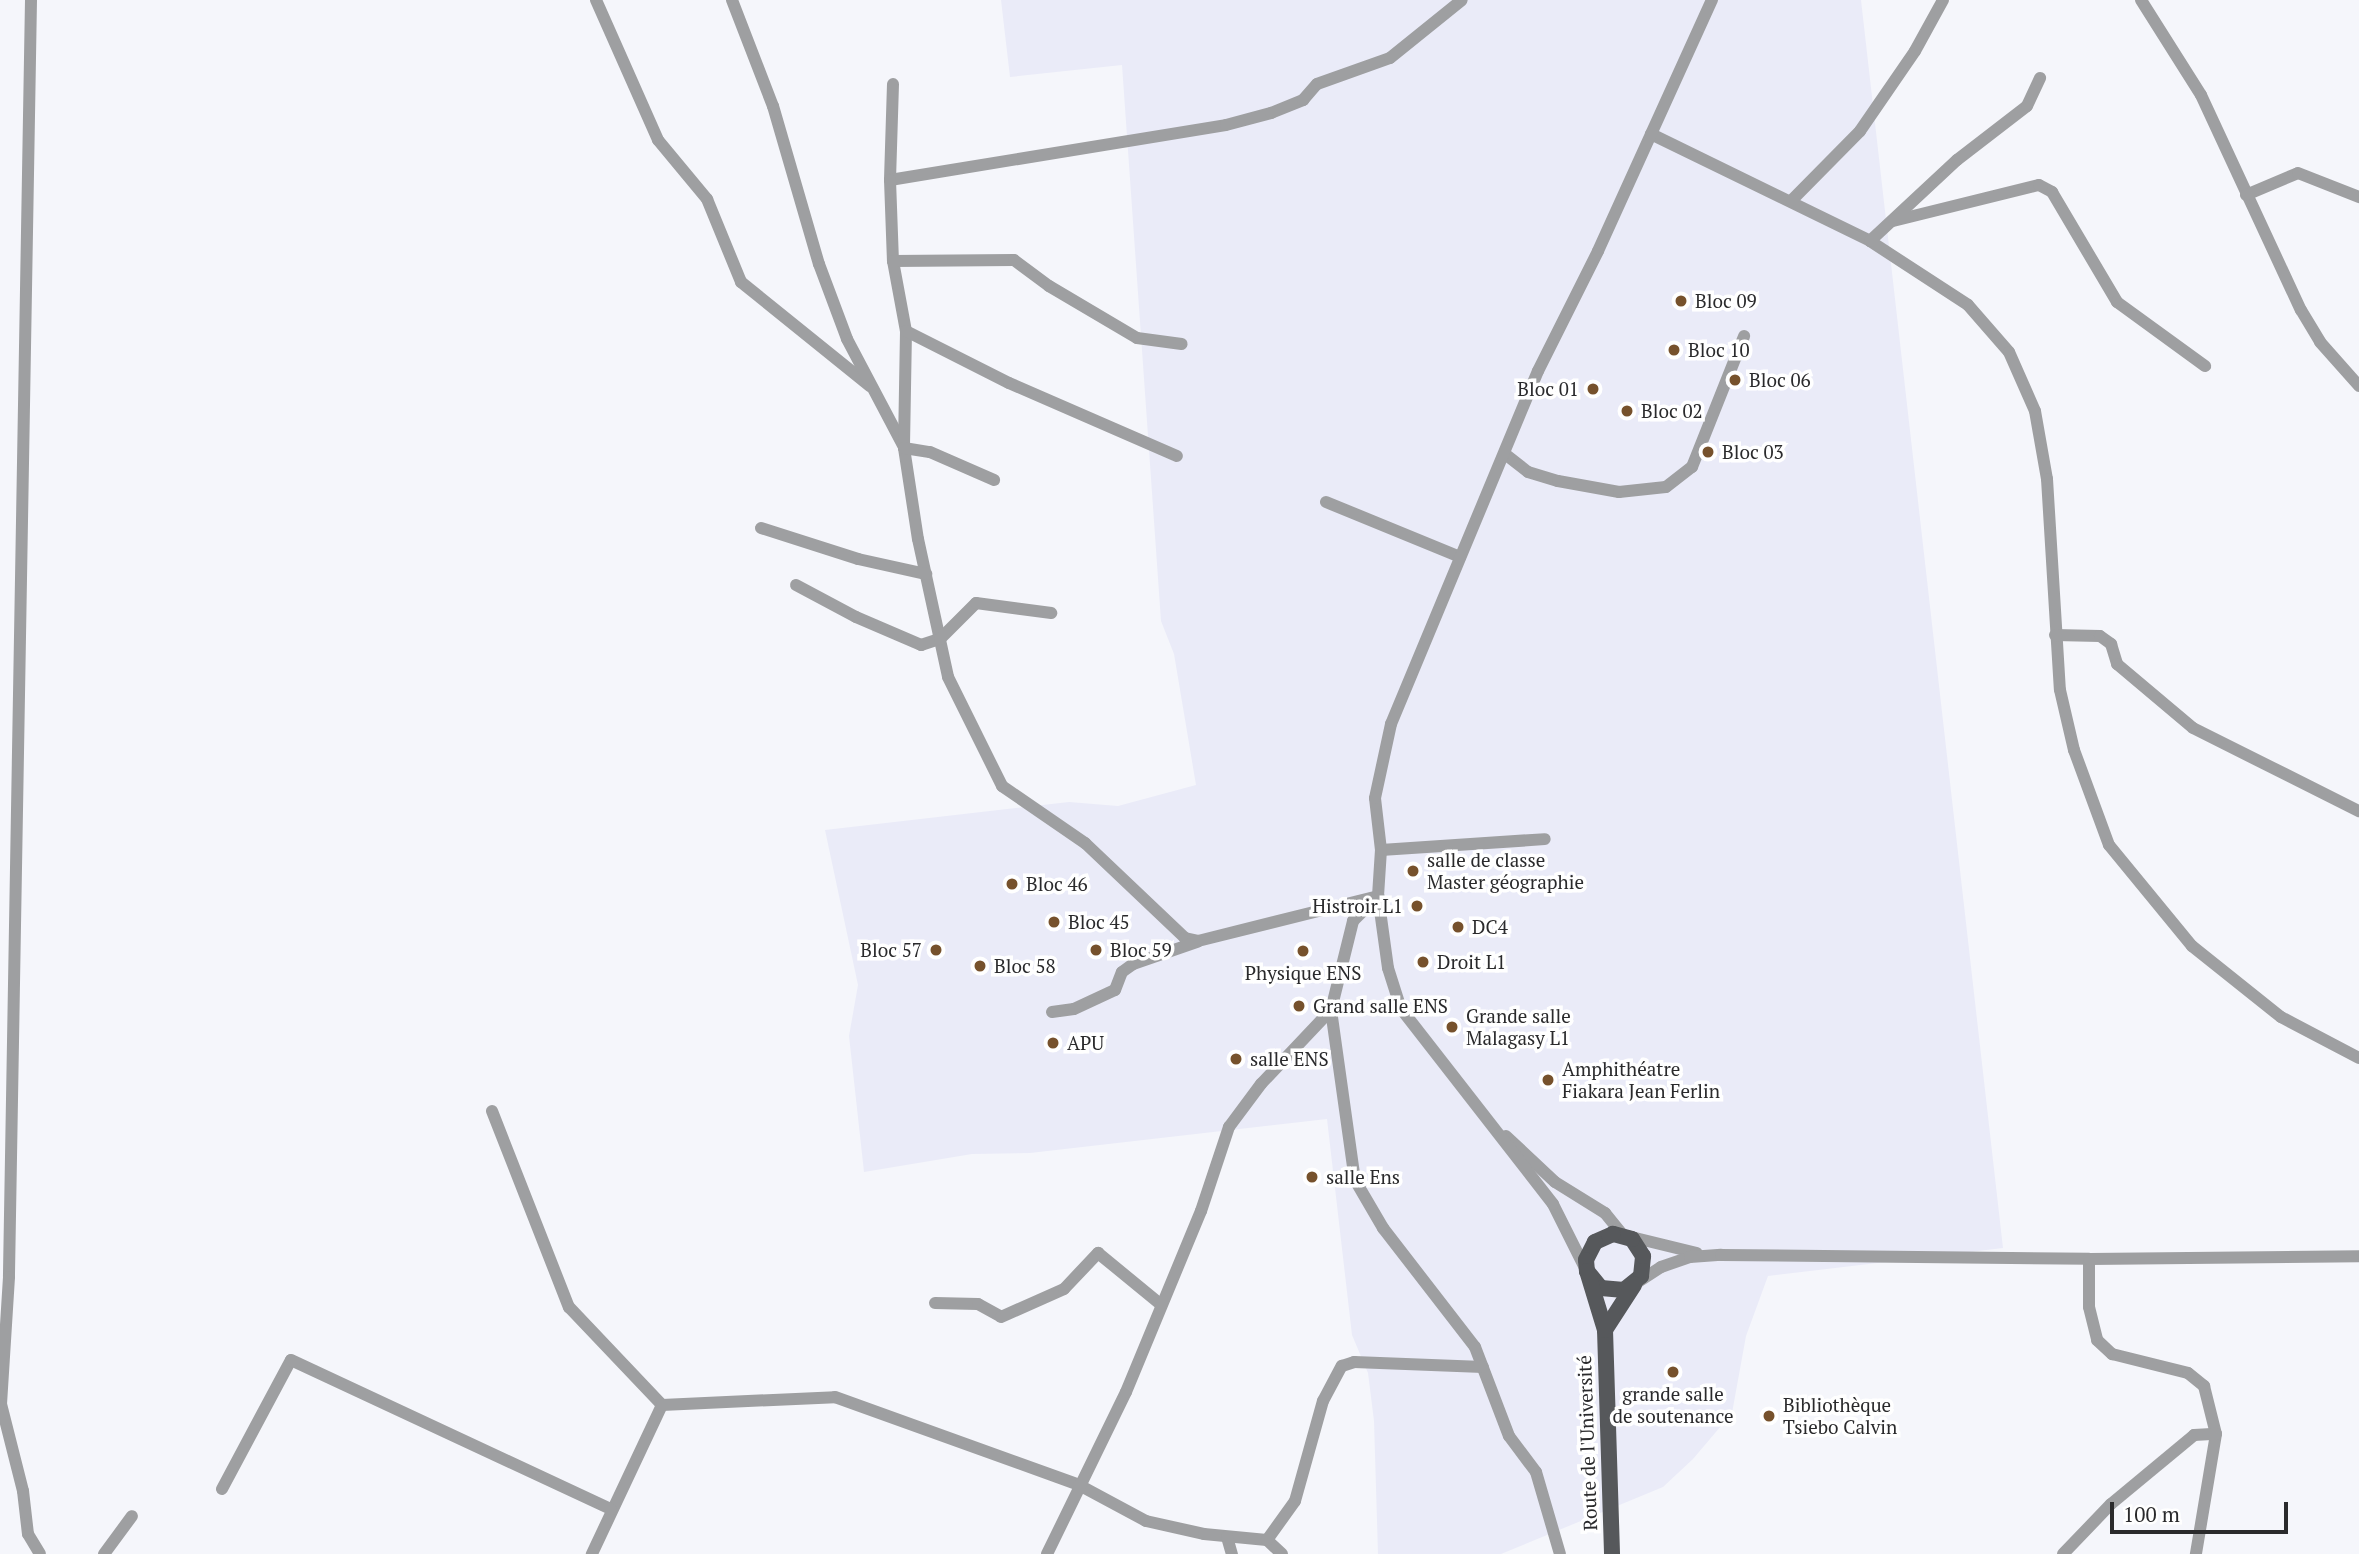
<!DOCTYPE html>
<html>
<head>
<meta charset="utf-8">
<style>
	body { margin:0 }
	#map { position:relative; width:2359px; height:1554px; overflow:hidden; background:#f5f6fb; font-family:"PT Serif",serif }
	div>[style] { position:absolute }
	.built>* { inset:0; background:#eaebf8 }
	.minor>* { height:12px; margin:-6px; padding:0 6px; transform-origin:6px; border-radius:6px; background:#9e9fa1 }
	.major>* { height:16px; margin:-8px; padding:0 8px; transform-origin:8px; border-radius:8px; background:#56585b }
	.dots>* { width:19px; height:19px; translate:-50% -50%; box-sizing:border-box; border:4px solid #fff; border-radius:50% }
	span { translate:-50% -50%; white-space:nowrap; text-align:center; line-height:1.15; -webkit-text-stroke:7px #fff; paint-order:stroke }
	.poi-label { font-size:19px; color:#2a2a2c }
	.left { translate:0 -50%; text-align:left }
	.right { translate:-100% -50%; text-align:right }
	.street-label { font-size:19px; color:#2a2a2c }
	.scale { position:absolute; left:2110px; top:1502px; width:178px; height:32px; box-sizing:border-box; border:4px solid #2a2a2c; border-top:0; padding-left:9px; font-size:21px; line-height:24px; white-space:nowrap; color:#2a2a2c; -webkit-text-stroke:5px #fff; paint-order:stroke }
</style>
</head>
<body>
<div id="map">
	<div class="built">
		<div style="clip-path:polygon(1001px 0,1861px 0,2003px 1248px,1768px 1276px,1746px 1336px,1732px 1413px,1693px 1459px,1663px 1487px,1501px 1554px,1378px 1554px,1374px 1421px,1368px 1373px,1352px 1335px,1327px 1119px,1030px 1153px,972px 1154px,864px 1172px,849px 1036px,858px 985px,825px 830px,1069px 802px,1118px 806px,1196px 785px,1174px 654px,1161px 621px,1122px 65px,1010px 77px)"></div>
	</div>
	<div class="minor">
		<div style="left:31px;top:0;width:1277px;rotate:90.99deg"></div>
		<div style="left:9px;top:1277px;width:127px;rotate:93.6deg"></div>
		<div style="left:1px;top:1404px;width:90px;rotate:75.8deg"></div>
		<div style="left:23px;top:1491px;width:43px;rotate:83.4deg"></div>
		<div style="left:28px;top:1534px;width:23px;rotate:59deg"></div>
		<div style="left:596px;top:0;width:153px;rotate:66.1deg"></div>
		<div style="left:658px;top:140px;width:77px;rotate:50.3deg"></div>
		<div style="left:707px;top:199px;width:90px;rotate:67.7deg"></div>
		<div style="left:741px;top:282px;width:166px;rotate:38.9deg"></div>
		<div style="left:732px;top:0;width:114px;rotate:68.9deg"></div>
		<div style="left:773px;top:106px;width:165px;rotate:73.8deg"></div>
		<div style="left:819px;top:264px;width:80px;rotate:69.5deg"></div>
		<div style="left:847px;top:339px;width:120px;rotate:62.2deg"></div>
		<div style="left:2141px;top:0;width:112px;rotate:57.7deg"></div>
		<div style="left:2201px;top:95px;width:237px;rotate:65.1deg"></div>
		<div style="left:2301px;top:310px;width:37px;rotate:59deg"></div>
		<div style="left:2320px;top:342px;width:59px;rotate:48.4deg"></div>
		<div style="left:893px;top:84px;width:96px;rotate:91.8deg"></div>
		<div style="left:890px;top:180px;width:340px;rotate:-9.3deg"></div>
		<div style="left:1226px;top:125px;width:47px;rotate:-14.9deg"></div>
		<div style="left:1271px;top:113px;width:35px;rotate:-22deg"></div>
		<div style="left:1303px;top:100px;width:21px;rotate:-49deg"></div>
		<div style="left:1317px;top:84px;width:77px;rotate:-19.6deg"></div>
		<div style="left:1390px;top:58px;width:92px;rotate:-38.9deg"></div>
		<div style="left:1651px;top:134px;width:244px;rotate:26deg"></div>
		<div style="left:1870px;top:241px;width:117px;rotate:33.1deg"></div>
		<div style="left:1968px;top:305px;width:62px;rotate:48.9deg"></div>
		<div style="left:2009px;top:352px;width:64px;rotate:66.2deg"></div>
		<div style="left:2035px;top:411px;width:69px;rotate:80deg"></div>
		<div style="left:2047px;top:479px;width:211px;rotate:86.5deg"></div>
		<div style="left:2060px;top:690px;width:62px;rotate:76.9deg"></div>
		<div style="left:2074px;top:750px;width:101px;rotate:69.8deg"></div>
		<div style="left:2109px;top:845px;width:131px;rotate:50.6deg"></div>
		<div style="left:2192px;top:946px;width:114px;rotate:38.6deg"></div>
		<div style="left:2281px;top:1017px;width:88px;rotate:27.7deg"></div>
		<div style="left:890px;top:180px;width:81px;rotate:87.9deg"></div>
		<div style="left:893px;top:261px;width:71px;rotate:79.5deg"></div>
		<div style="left:906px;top:331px;width:117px;rotate:91deg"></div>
		<div style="left:904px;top:448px;width:92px;rotate:81.3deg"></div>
		<div style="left:918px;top:539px;width:141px;rotate:77.7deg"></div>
		<div style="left:948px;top:677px;width:122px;rotate:63.6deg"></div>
		<div style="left:1002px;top:786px;width:101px;rotate:34.5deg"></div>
		<div style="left:1085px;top:843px;width:138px;rotate:43.5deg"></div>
		<div style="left:1185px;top:938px;width:13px;rotate:13deg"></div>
		<div style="left:1198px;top:941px;width:186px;rotate:-14deg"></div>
		<div style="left:2246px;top:195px;width:56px;rotate:-22.9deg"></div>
		<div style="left:2298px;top:173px;width:66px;rotate:21.5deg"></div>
		<div style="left:1792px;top:200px;width:97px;rotate:-45.4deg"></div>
		<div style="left:1860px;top:131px;width:97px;rotate:-55.5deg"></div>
		<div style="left:1915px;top:51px;width:58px;rotate:-61.2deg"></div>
		<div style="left:1893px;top:221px;width:150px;rotate:-13.9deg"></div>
		<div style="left:2039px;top:185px;width:15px;rotate:28deg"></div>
		<div style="left:2052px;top:192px;width:128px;rotate:59.4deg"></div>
		<div style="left:2117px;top:302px;width:109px;rotate:36deg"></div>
		<div style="left:1870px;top:241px;width:119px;rotate:-43deg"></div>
		<div style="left:1957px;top:160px;width:88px;rotate:-37.6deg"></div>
		<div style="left:2027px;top:106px;width:31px;rotate:-65deg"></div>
		<div style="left:893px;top:261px;width:121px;rotate:-0.5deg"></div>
		<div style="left:1014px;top:260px;width:44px;rotate:36.6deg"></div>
		<div style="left:1049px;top:286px;width:102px;rotate:30.6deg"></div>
		<div style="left:1137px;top:338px;width:45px;rotate:7.6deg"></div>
		<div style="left:906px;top:331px;width:115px;rotate:26.8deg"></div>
		<div style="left:1009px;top:383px;width:183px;rotate:23.5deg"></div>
		<div style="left:904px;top:448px;width:26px;rotate:9deg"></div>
		<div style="left:930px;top:452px;width:70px;rotate:23.6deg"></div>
		<div style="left:1505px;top:454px;width:29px;rotate:38deg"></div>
		<div style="left:1528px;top:472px;width:31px;rotate:17deg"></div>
		<div style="left:1558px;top:481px;width:62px;rotate:10.2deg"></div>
		<div style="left:1619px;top:492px;width:47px;rotate:-6.1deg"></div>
		<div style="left:1666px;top:487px;width:33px;rotate:-38deg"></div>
		<div style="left:1692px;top:467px;width:141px;rotate:-68.3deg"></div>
		<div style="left:1326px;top:502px;width:145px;rotate:22.3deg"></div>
		<div style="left:761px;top:528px;width:102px;rotate:17.7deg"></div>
		<div style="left:858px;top:559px;width:70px;rotate:12.4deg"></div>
		<div style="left:796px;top:585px;width:68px;rotate:28.1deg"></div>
		<div style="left:856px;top:617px;width:71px;rotate:23.3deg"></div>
		<div style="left:921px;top:645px;width:20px;rotate:-18deg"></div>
		<div style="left:940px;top:639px;width:51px;rotate:-45deg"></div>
		<div style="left:976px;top:603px;width:76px;rotate:7.6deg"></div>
		<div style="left:2055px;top:635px;width:45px;rotate:1.3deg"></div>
		<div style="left:2100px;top:636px;width:14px;rotate:36deg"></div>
		<div style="left:2111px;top:644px;width:21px;rotate:73deg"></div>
		<div style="left:2117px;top:664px;width:99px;rotate:40.1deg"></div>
		<div style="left:2193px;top:728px;width:186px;rotate:26.6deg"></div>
		<div style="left:1381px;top:850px;width:164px;rotate:-3.8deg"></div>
		<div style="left:1331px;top:1010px;width:172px;rotate:82deg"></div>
		<div style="left:1355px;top:1180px;width:56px;rotate:59.7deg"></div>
		<div style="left:1383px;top:1228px;width:150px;rotate:52.3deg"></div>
		<div style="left:1475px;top:1347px;width:95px;rotate:69.1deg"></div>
		<div style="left:1509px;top:1436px;width:45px;rotate:53.1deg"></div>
		<div style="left:1536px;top:1472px;width:85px;rotate:73.7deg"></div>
		<div style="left:1052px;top:1012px;width:22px;rotate:-8deg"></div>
		<div style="left:1074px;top:1009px;width:45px;rotate:-24.9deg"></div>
		<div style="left:1115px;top:990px;width:19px;rotate:-69deg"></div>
		<div style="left:1122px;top:972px;width:14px;rotate:-36deg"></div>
		<div style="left:1133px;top:964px;width:68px;rotate:-19deg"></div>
		<div style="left:492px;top:1111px;width:211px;rotate:68.6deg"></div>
		<div style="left:569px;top:1307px;width:135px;rotate:46.5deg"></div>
		<div style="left:662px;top:1405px;width:165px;rotate:115.2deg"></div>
		<div style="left:1506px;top:1136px;width:67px;rotate:43.2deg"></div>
		<div style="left:1555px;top:1182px;width:59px;rotate:31.8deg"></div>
		<div style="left:1605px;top:1213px;width:28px;rotate:51deg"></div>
		<div style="left:1623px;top:1235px;width:76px;rotate:13.7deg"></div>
		<div style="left:2089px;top:1259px;width:48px;rotate:90deg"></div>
		<div style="left:2089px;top:1307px;width:34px;rotate:76deg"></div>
		<div style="left:2097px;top:1340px;width:21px;rotate:43deg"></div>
		<div style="left:2112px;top:1354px;width:78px;rotate:14deg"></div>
		<div style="left:2188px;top:1373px;width:21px;rotate:39deg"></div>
		<div style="left:2204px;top:1386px;width:49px;rotate:76deg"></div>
		<div style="left:2216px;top:1434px;width:122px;rotate:99.5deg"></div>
		<div style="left:1586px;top:1270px;width:74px;rotate:-116.6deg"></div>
		<div style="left:1553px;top:1204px;width:247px;rotate:-127.9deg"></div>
		<div style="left:1401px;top:1009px;width:43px;rotate:-107.6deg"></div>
		<div style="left:1388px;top:968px;width:73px;rotate:-97.9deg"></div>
		<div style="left:1378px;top:896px;width:46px;rotate:-86.3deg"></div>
		<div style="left:1381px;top:850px;width:52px;rotate:-96.6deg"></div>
		<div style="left:1375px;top:798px;width:76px;rotate:-77.8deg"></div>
		<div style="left:1391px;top:724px;width:382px;rotate:-67.4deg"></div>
		<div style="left:1538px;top:371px;width:134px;rotate:-63.4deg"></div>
		<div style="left:1598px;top:251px;width:276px;rotate:-65.6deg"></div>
		<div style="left:1638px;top:1282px;width:27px;rotate:-33deg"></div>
		<div style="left:1661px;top:1267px;width:31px;rotate:-19deg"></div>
		<div style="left:1690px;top:1257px;width:31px;rotate:-4deg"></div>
		<div style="left:1721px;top:1255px;width:368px;rotate:0.6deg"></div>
		<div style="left:2089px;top:1259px;width:270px;rotate:-0.6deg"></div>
		<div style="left:935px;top:1303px;width:43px;rotate:1.3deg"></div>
		<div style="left:978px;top:1304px;width:26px;rotate:29deg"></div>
		<div style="left:1001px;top:1317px;width:69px;rotate:-24deg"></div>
		<div style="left:1064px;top:1289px;width:50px;rotate:-46.6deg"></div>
		<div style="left:1098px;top:1253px;width:79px;rotate:39.3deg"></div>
		<div style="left:662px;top:1405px;width:173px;rotate:-2.6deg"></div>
		<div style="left:835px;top:1397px;width:259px;rotate:19.8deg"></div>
		<div style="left:1079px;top:1485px;width:76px;rotate:28.2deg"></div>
		<div style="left:1146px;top:1521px;width:59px;rotate:12.6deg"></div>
		<div style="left:1204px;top:1534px;width:63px;rotate:5.4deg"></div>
		<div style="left:222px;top:1489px;width:146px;rotate:-61.9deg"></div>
		<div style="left:291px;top:1360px;width:353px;rotate:25deg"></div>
		<div style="left:1227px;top:1537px;width:18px;rotate:74deg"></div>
		<div style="left:104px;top:1554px;width:47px;rotate:-53.6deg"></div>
		<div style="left:1047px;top:1554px;width:180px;rotate:-64deg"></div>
		<div style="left:1126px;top:1392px;width:196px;rotate:-67.5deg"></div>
		<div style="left:1201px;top:1211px;width:89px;rotate:-71.6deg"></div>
		<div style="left:1229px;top:1127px;width:54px;rotate:-53.3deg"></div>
		<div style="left:1261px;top:1084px;width:102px;rotate:-46.6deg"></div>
		<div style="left:1331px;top:1010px;width:92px;rotate:-76.1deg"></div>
		<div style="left:1353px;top:921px;width:35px;rotate:-45deg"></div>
		<div style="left:1282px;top:1554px;width:21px;rotate:-137deg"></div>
		<div style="left:1267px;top:1540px;width:48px;rotate:-54.3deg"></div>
		<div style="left:1295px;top:1501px;width:104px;rotate:-74.4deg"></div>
		<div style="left:1323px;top:1401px;width:40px;rotate:-62deg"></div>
		<div style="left:1342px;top:1366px;width:13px;rotate:-18deg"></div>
		<div style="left:1354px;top:1362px;width:129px;rotate:2.2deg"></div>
		<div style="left:2063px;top:1554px;width:69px;rotate:-46.2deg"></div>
		<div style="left:2111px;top:1504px;width:108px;rotate:-39.7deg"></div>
		<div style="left:2194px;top:1435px;width:22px;rotate:-3deg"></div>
	</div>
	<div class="major">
		<div style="left:1587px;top:1271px;width:22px;rotate:51deg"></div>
		<div style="left:1601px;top:1288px;width:23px;rotate:5deg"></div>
		<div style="left:1624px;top:1290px;width:22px;rotate:-39deg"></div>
		<div style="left:1641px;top:1276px;width:20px;rotate:-84deg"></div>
		<div style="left:1643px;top:1256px;width:20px;rotate:-123deg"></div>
		<div style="left:1632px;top:1239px;width:20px;rotate:-165deg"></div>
		<div style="left:1613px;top:1234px;width:20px;rotate:156deg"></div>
		<div style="left:1595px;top:1242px;width:20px;rotate:117deg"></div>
		<div style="left:1586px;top:1260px;width:11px;rotate:85deg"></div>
		<div style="left:1587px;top:1271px;width:62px;rotate:73deg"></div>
		<div style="left:1605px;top:1330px;width:224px;rotate:88.2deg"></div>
		<div style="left:1605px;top:1330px;width:54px;rotate:-57.2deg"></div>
	</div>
	<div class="dots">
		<div style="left:1681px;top:301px;background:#76512c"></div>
		<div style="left:1674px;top:350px;background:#76512c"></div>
		<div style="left:1735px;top:380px;background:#76512c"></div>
		<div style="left:1593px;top:389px;background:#76512c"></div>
		<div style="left:1627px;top:411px;background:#76512c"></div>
		<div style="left:1708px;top:452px;background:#76512c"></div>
		<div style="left:1413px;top:871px;background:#76512c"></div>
		<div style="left:1012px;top:884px;background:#76512c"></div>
		<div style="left:1417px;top:906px;background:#76512c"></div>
		<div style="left:1054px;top:922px;background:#76512c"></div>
		<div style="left:1458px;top:927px;background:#76512c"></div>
		<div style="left:936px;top:950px;background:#76512c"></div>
		<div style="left:1096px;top:950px;background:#76512c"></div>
		<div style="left:1303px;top:951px;background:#76512c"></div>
		<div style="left:1423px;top:962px;background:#76512c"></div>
		<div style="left:980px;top:966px;background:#76512c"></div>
		<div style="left:1299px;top:1006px;background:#76512c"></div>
		<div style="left:1452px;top:1027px;background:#76512c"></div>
		<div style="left:1053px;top:1043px;background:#76512c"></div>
		<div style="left:1236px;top:1059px;background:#76512c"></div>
		<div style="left:1548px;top:1080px;background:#76512c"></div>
		<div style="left:1312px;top:1177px;background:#76512c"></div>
		<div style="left:1673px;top:1372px;background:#76512c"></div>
		<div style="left:1769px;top:1416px;background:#76512c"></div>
	</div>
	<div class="poi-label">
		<span class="left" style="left:1695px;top:301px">Bloc 09</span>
		<span class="left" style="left:1688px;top:350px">Bloc 10</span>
		<span class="left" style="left:1749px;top:380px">Bloc 06</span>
		<span class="right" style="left:1579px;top:389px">Bloc 01</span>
		<span class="left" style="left:1641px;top:411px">Bloc 02</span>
		<span class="left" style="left:1722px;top:452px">Bloc 03</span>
		<span class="left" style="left:1427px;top:871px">salle de classe<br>Master géographie</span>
		<span class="left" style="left:1026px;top:884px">Bloc 46</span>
		<span class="right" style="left:1403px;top:906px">Histroir L1</span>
		<span class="left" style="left:1068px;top:922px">Bloc 45</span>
		<span class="left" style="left:1472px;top:927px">DC4</span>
		<span class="right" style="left:922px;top:950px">Bloc 57</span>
		<span class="left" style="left:1110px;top:950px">Bloc 59</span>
		<span class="left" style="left:1437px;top:962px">Droit L1</span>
		<span class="left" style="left:994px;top:966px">Bloc 58</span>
		<span style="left:1303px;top:973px">Physique ENS</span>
		<span class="left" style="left:1313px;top:1006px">Grand salle ENS</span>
		<span class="left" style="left:1466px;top:1027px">Grande salle<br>Malagasy L1</span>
		<span class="left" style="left:1067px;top:1043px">APU</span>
		<span class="left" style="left:1250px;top:1059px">salle ENS</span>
		<span class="left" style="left:1562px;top:1080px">Amphithéatre<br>Fiakara Jean Ferlin</span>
		<span class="left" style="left:1326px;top:1177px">salle Ens</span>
		<span style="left:1673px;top:1405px">grande salle<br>de soutenance</span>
		<span class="left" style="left:1783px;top:1416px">Bibliothèque<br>Tsiebo Calvin</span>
	</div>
	<div class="street-label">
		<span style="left:1587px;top:1443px;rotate:-92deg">Route de l'Université</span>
	</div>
	<div class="scale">100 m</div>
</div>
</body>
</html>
